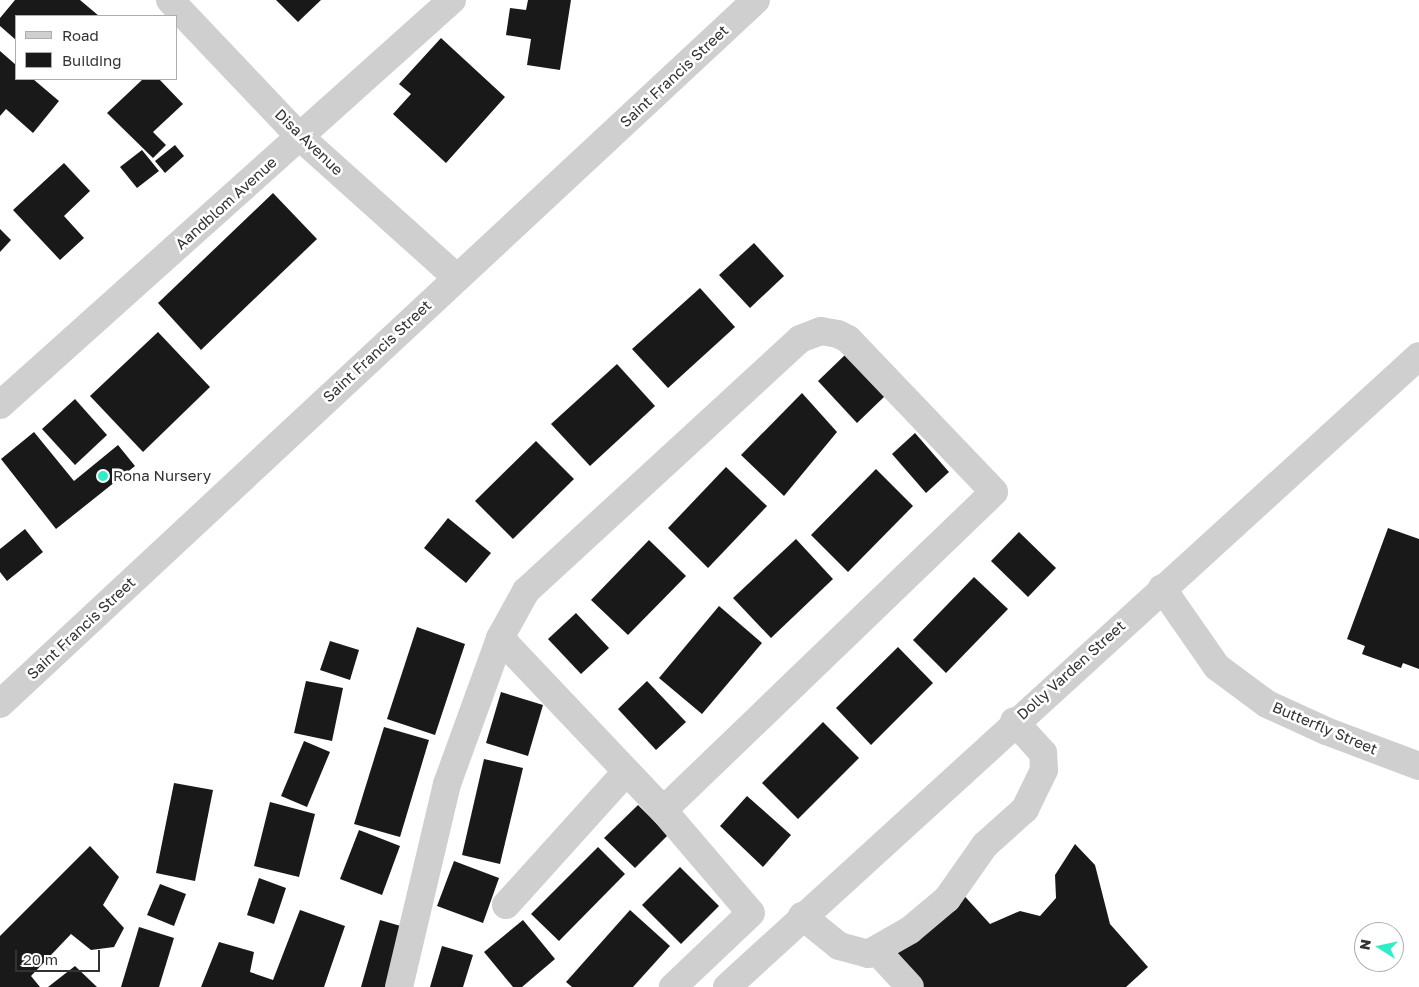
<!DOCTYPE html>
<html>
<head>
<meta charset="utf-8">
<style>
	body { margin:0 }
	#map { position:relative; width:1419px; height:987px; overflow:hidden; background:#fff; font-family:"Golos Text",sans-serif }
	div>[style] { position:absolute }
	.building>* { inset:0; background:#191919 }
	.minor>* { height:28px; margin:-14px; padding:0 14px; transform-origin:14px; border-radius:14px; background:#cfcfcf }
	.dots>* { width:14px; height:14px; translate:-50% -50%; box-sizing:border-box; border:2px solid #fff; border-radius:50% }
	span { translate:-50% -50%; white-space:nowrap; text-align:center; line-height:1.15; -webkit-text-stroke:5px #fff; paint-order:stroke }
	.street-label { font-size:15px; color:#323232 }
	.poi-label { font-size:15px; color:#323232 }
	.left { translate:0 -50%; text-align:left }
	.legend { position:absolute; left:15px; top:15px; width:162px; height:65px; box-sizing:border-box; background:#fff; border:1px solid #adadad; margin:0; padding:6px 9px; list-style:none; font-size:15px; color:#323232 }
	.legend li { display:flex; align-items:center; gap:10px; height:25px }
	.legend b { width:25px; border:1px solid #adadad }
	.north { position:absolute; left:1354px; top:922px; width:50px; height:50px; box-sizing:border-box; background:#fff; border:1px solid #adadad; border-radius:50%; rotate:280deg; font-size:14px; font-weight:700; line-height:20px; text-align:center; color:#323232 }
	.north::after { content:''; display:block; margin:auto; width:18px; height:22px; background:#2feec7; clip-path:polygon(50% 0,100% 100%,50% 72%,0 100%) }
	.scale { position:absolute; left:15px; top:950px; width:85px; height:22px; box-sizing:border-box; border:2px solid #323232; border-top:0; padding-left:6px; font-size:15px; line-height:18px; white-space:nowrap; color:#323232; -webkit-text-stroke:4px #fff; paint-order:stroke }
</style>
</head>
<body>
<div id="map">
	<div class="building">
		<div style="clip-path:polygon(15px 0,80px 0,99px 16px,16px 16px,16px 40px,0 26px,0 18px)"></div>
		<div style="clip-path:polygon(276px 0,321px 0,298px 22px)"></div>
		<div style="clip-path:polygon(528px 0,571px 0,560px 70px,527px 65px,531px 39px,506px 35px,510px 8px,526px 10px)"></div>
		<div style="clip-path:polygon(441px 38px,505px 97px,446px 163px,393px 114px,411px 94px,399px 84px)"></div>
		<div style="clip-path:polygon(0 51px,16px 65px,16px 79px,33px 79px,59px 101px,33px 133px,6px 109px,0 116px)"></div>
		<div style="clip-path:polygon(143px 79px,159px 79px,183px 104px,153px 132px,166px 145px,153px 158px,107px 113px)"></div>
		<div style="clip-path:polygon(175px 145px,184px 156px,165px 173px,155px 161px)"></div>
		<div style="clip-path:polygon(142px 150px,159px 171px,137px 188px,120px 167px)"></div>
		<div style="clip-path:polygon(64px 163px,90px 191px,64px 216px,84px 238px,60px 260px,13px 210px)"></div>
		<div style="clip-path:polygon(273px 193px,317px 239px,201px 350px,158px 303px)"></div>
		<div style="clip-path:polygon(0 229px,11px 240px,0 252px)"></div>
		<div style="clip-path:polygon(754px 243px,784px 276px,750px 308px,719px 275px)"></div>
		<div style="clip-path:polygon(700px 288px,735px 327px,668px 388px,632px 349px)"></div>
		<div style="clip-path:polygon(158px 332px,210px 387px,143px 452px,90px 396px)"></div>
		<div style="clip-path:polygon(846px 354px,885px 396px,857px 423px,818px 381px)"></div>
		<div style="clip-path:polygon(617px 364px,655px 406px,590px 466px,551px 424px)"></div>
		<div style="clip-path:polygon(802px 393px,837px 432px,784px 496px,741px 455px)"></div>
		<div style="clip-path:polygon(75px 399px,107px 435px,75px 465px,42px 429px)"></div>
		<div style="clip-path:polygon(34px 432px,74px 481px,118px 445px,135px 466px,56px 529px,1px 459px)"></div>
		<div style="clip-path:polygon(915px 433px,949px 472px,926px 493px,892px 454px)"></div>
		<div style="clip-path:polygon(536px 441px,574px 479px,513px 539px,475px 501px)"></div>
		<div style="clip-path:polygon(726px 467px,767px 506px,708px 568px,668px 528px)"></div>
		<div style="clip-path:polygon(876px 469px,913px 506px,848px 572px,811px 535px)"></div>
		<div style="clip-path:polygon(448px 518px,491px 553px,466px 583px,424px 548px)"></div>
		<div style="clip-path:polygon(1388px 528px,1419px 539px,1419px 669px,1403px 663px,1401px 668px,1362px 654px,1365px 646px,1347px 639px)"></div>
		<div style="clip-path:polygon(25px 529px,43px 552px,7px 581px,0 572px,0 549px)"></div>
		<div style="clip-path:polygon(1019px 532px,1056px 568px,1028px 597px,991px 561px)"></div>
		<div style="clip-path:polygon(796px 539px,833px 579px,771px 638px,733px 598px)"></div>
		<div style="clip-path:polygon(649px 540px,686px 576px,628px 635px,591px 600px)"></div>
		<div style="clip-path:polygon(974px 577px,1008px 609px,946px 673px,913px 640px)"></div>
		<div style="clip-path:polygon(719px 606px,762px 643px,702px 714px,659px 678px)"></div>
		<div style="clip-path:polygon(576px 613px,609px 648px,581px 674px,548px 639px)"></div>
		<div style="clip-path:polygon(417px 627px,465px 644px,435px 735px,387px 719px)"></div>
		<div style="clip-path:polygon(330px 641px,359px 650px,350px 680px,320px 670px)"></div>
		<div style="clip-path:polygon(898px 647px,933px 683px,871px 745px,836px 708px)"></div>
		<div style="clip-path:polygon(306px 681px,343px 688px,332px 741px,294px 733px)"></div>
		<div style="clip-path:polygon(647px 681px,686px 722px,656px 750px,618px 709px)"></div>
		<div style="clip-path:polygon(501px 692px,543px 705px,528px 756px,486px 743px)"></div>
		<div style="clip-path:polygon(823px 722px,859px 758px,798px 819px,762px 783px)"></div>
		<div style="clip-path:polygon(384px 727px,429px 740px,400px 837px,354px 824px)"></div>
		<div style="clip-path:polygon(304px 741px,330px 752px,307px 807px,281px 796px)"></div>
		<div style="clip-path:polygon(484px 759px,523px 768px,500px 864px,462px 855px)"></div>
		<div style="clip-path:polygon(174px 783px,213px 790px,195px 881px,156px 873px)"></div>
		<div style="clip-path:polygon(747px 796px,791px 835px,763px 867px,720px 826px)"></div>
		<div style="clip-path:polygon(270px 802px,315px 814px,299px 877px,254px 866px)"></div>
		<div style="clip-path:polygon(638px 805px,668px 835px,635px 868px,604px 838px)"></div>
		<div style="clip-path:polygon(359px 830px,400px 846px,382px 895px,340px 879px)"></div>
		<div style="clip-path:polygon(1075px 844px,1095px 865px,1110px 924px,1148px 967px,1126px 987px,913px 987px,886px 957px,959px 890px,990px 924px,1020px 911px,1040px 916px,1056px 898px,1055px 875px)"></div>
		<div style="clip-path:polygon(90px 846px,119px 877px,103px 905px,124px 928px,114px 947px,91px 950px,71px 934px,31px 976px,40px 987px,0 987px,0 936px)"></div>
		<div style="clip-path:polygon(598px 847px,625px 874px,559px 941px,531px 914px)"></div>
		<div style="clip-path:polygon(454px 861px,499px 878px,483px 923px,437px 906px)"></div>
		<div style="clip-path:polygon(680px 867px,719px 906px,681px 944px,642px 905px)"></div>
		<div style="clip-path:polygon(259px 878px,286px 888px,274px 924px,247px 915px)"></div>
		<div style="clip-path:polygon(160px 884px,186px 894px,174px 926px,147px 915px)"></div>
		<div style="clip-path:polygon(300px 910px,345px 926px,324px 987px,201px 987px,219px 942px,254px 952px,250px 972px,273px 980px)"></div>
		<div style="clip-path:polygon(630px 910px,670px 946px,633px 987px,572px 987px,566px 982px)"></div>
		<div style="clip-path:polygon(380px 920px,411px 929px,394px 987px,361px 987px)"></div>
		<div style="clip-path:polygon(523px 920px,555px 959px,522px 987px,513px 987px,484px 952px)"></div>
		<div style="clip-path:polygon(139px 927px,174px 938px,159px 987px,121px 987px)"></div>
		<div style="clip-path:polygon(442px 946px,473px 955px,463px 987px,430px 987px)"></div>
		<div style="clip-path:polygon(75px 966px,97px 987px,48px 987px)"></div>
	</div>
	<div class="minor">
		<div style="left:170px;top:0;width:189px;rotate:46.5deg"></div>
		<div style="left:300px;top:137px;width:210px;rotate:41.9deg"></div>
		<div style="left:0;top:405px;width:607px;rotate:-41.86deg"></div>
		<div style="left:1162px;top:588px;width:96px;rotate:55.2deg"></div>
		<div style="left:1217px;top:667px;width:62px;rotate:36.5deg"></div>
		<div style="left:1267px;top:704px;width:65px;rotate:24.6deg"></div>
		<div style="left:1326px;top:731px;width:99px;rotate:20.6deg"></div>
		<div style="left:500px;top:638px;width:237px;rotate:46.5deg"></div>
		<div style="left:663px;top:810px;width:135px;rotate:49.5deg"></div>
		<div style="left:751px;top:913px;width:108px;rotate:136.5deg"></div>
		<div style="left:0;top:704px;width:1033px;rotate:-42.96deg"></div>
		<div style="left:506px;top:905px;width:179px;rotate:-47.9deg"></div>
		<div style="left:802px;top:916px;width:48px;rotate:39deg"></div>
		<div style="left:839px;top:946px;width:30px;rotate:15deg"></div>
		<div style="left:868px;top:954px;width:48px;rotate:-29.7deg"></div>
		<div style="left:910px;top:930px;width:48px;rotate:-40deg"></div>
		<div style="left:947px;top:899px;width:66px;rotate:-54.9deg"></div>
		<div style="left:985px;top:845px;width:54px;rotate:-42deg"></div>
		<div style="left:1025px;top:809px;width:43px;rotate:-64deg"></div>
		<div style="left:1044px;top:770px;width:17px;rotate:-93deg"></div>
		<div style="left:1043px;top:753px;width:43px;rotate:-132.2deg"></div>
		<div style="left:876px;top:950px;width:50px;rotate:47.4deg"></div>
		<div style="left:399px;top:987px;width:209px;rotate:-76.7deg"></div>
		<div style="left:447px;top:784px;width:155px;rotate:-70deg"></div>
		<div style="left:500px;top:638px;width:54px;rotate:-61deg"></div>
		<div style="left:526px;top:591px;width:372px;rotate:-42.6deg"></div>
		<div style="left:800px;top:339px;width:22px;rotate:-21deg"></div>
		<div style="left:821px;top:331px;width:17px;rotate:10deg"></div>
		<div style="left:838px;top:334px;width:11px;rotate:27deg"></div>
		<div style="left:848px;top:339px;width:211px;rotate:46.3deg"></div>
		<div style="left:994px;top:492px;width:459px;rotate:136.1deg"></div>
		<div style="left:727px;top:987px;width:936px;rotate:-42.36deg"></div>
	</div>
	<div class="dots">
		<div style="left:103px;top:476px;background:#2feec7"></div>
	</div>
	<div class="street-label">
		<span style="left:674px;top:76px;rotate:-43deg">Saint Francis Street</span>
		<span style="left:309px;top:142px;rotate:44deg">Disa Avenue</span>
		<span style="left:226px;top:203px;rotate:-42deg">Aandblom Avenue</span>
		<span style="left:377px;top:351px;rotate:-43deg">Saint Francis Street</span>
		<span style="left:81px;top:628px;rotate:-43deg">Saint Francis Street</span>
		<span style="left:1071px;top:670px;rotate:-42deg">Dolly Varden Street</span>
		<span style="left:1325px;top:728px;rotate:23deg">Butterfly Street</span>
	</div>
	<div class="poi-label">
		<span class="left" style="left:113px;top:476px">Rona Nursery</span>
	</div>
	<ul class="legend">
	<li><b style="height:6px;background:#cfcfcf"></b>Road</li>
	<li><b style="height:14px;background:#191919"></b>Building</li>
	</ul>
	<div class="north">N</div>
	<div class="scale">20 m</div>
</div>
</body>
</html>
